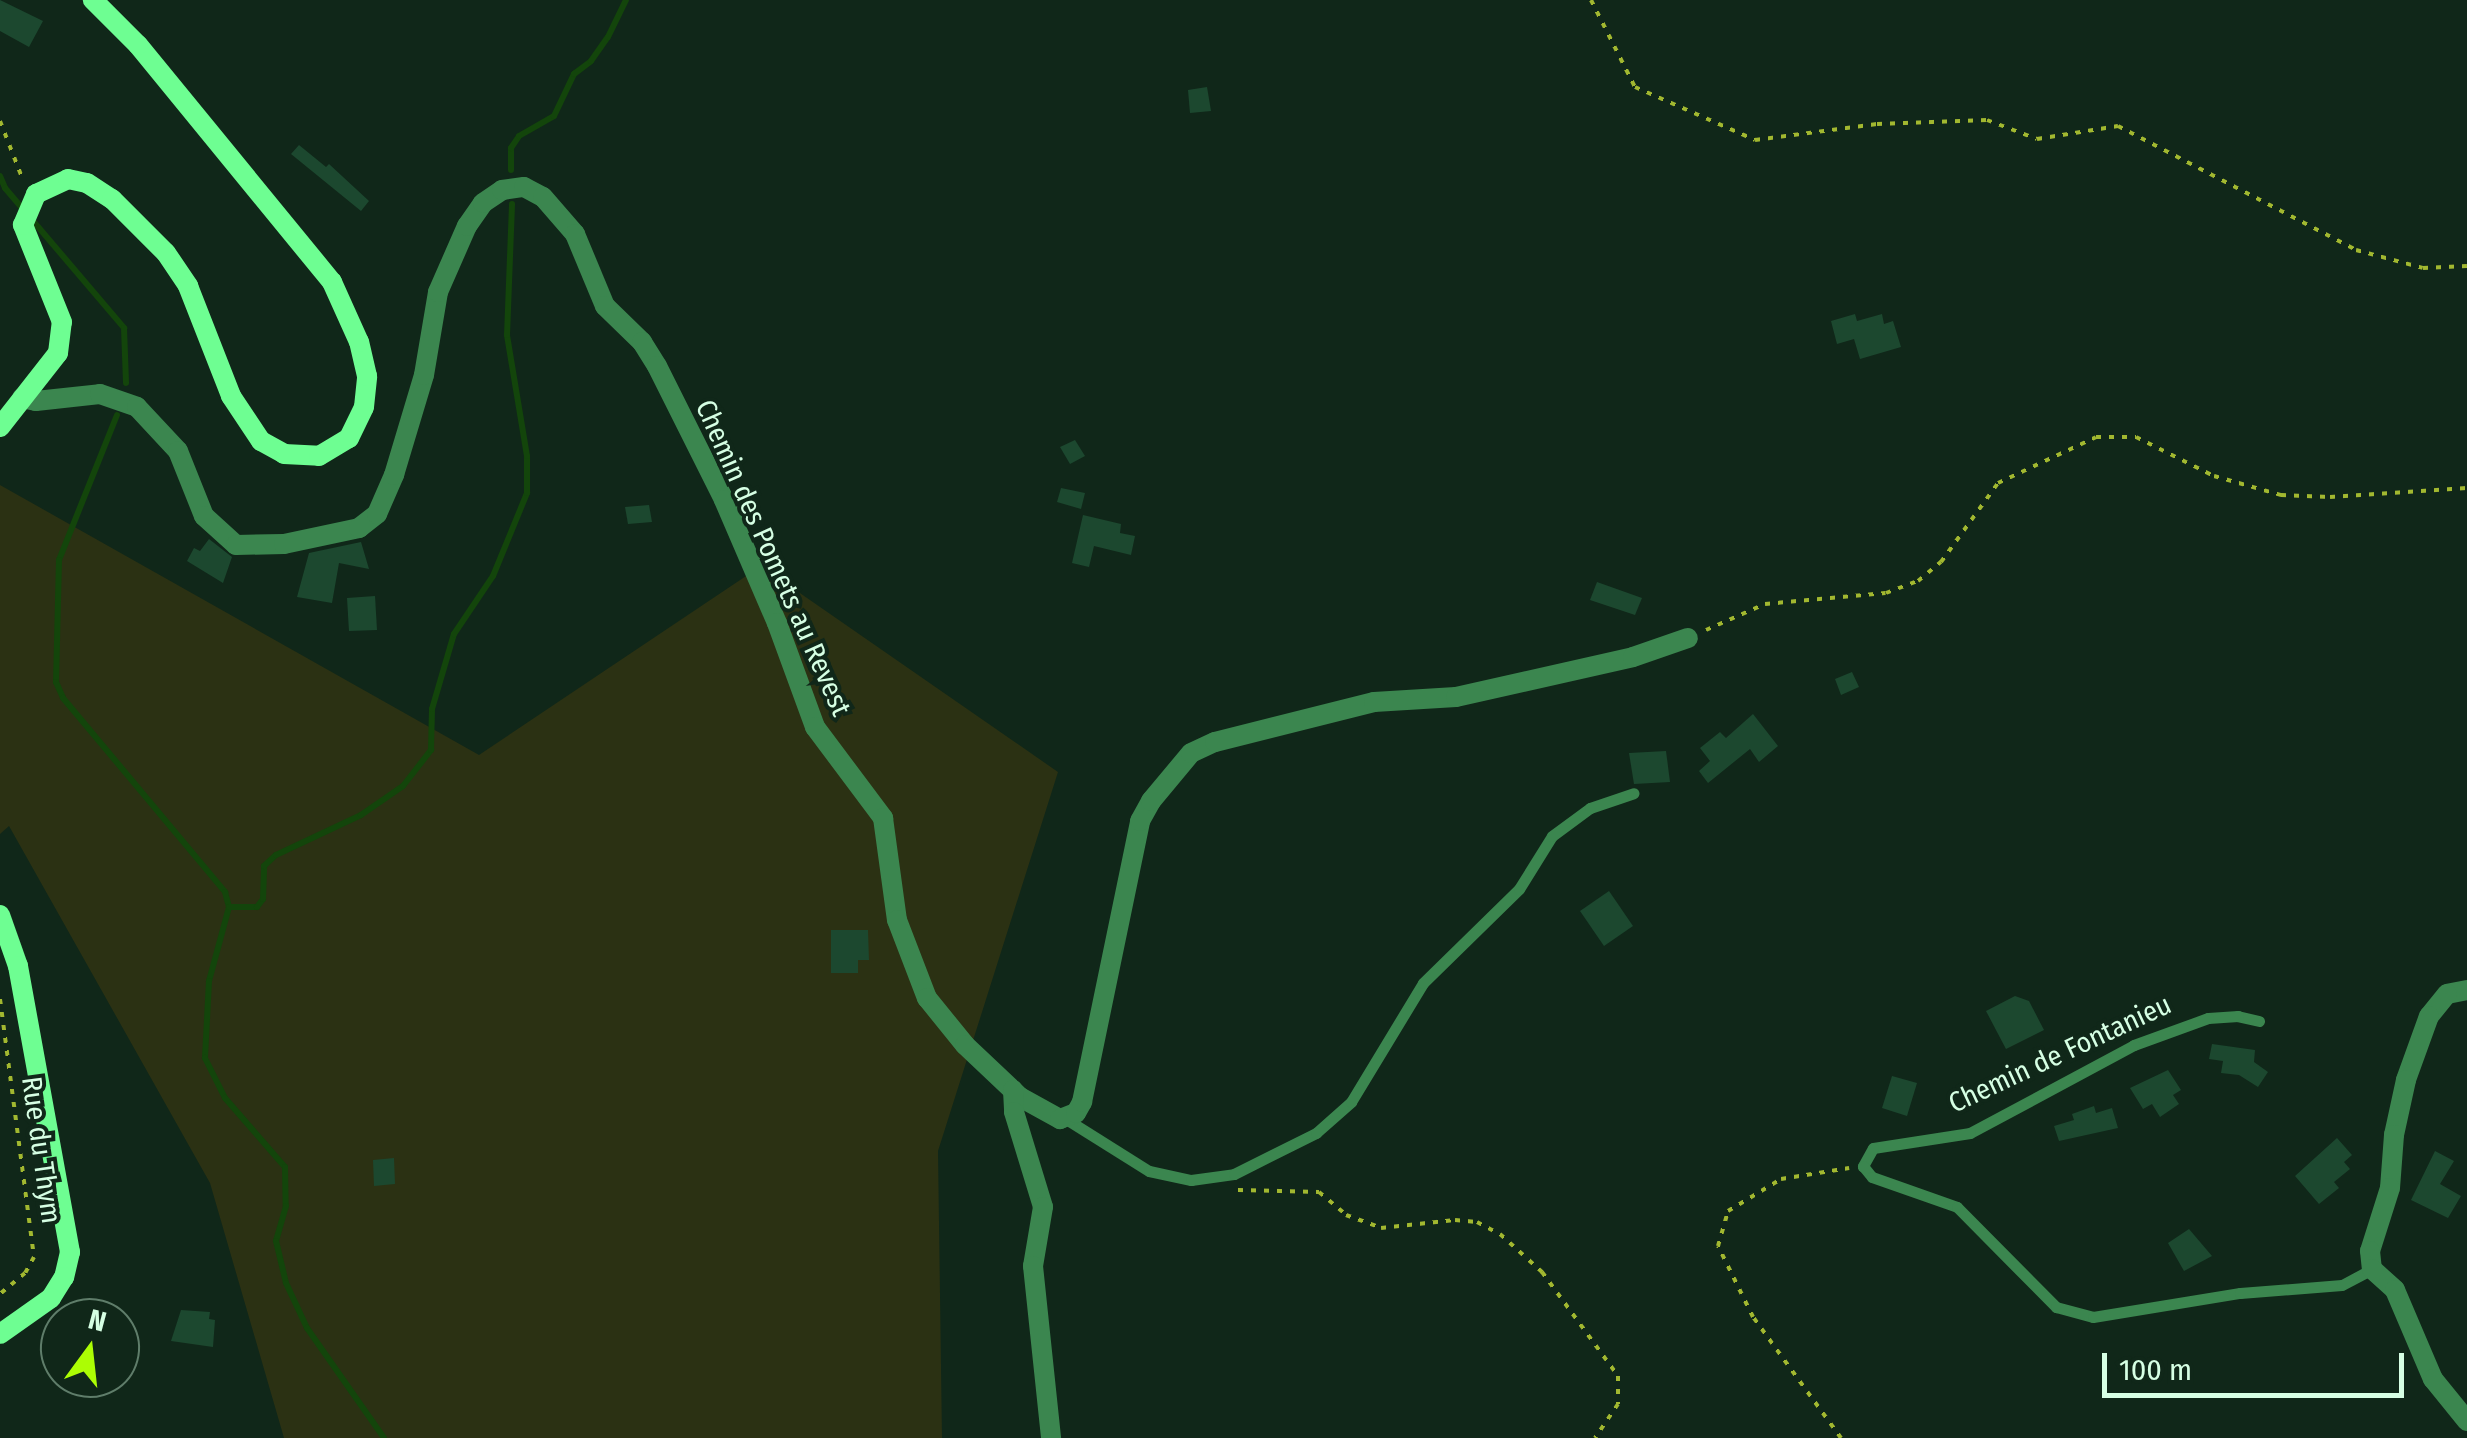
<!DOCTYPE html>
<html>
<head>
<meta charset="utf-8">
<style>
	body { margin:0 }
	#map { position:relative; width:2467px; height:1438px; overflow:hidden; background:#102719; font-family:"Fira Sans Condensed",sans-serif }
	div>[style] { position:absolute }
	.green>* { inset:0; background:#2b3113 }
	.stream>* { height:6px; margin:-3px; padding:0 3px; transform-origin:3px; border-radius:3px; background:#13450b }
	.building>* { inset:0; background:#1c482f }
	.path>* { height:4px; margin-top:-2px; transform-origin:0; background:repeating-linear-gradient(90deg,#a2b830 0 5px,transparent 0 13px) }
	.lane>* { height:11px; margin:-5.5px; padding:0 5.5px; transform-origin:5.5px; border-radius:5.5px; background:#3b864f }
	.street>* { height:20px; margin:-10px; padding:0 10px; transform-origin:10px; border-radius:10px; background:#3b864f }
	.secondary>* { height:20px; margin:-10px; padding:0 10px; transform-origin:10px; border-radius:10px; background:#6efe92 }
	span { translate:-50% -50%; white-space:nowrap; text-align:center; line-height:1.15; -webkit-text-stroke:8px #102719; paint-order:stroke }
	.street-label { font-size:28px; color:#d6ffe4 }
	.north { position:absolute; left:40px; top:1298px; width:100px; height:100px; box-sizing:border-box; background:#102719; border:2px solid #5f7d6a; border-radius:50%; rotate:15deg; font-size:28px; font-weight:700; line-height:40px; text-align:center; color:#d6ffe4 }
	.north::after { content:''; display:block; margin:auto; width:35px; height:45px; background:#acfd04; clip-path:polygon(50% 0,100% 100%,50% 72%,0 100%) }
	.scale { position:absolute; left:2102px; top:1353px; width:302px; height:45px; box-sizing:border-box; border:5px solid #d6ffe4; border-top:0; padding-left:12px; font-size:30px; line-height:35px; white-space:nowrap; color:#d6ffe4; -webkit-text-stroke:8px #102719; paint-order:stroke }
</style>
</head>
<body>
<div id="map">
	<div class="green">
		<div style="clip-path:polygon(0 485px,479px 755px,761px 566px,1058px 772px,938px 1151px,942px 1438px,284px 1438px,210px 1183px,9px 826px,0 834px)"></div>
	</div>
	<div class="stream">
		<div style="left:511px;top:170px;width:22px;rotate:-90deg"></div>
		<div style="left:511px;top:148px;width:14px;rotate:-56deg"></div>
		<div style="left:519px;top:136px;width:40px;rotate:-29.7deg"></div>
		<div style="left:554px;top:116px;width:47px;rotate:-64.5deg"></div>
		<div style="left:574px;top:74px;width:21px;rotate:-37deg"></div>
		<div style="left:591px;top:61px;width:29px;rotate:-55deg"></div>
		<div style="left:608px;top:37px;width:41px;rotate:-64.1deg"></div>
		<div style="left:0;top:176px;width:13px;rotate:67deg"></div>
		<div style="left:5px;top:188px;width:184px;rotate:49.6deg"></div>
		<div style="left:124px;top:328px;width:55px;rotate:87.9deg"></div>
		<div style="left:117px;top:415px;width:156px;rotate:111.8deg"></div>
		<div style="left:59px;top:560px;width:122px;rotate:91.4deg"></div>
		<div style="left:56px;top:682px;width:17px;rotate:66deg"></div>
		<div style="left:63px;top:698px;width:253px;rotate:50.1deg"></div>
		<div style="left:225px;top:892px;width:16px;rotate:75deg"></div>
		<div style="left:229px;top:907px;width:77px;rotate:105.1deg"></div>
		<div style="left:209px;top:981px;width:77px;rotate:93deg"></div>
		<div style="left:205px;top:1058px;width:45px;rotate:63.4deg"></div>
		<div style="left:225px;top:1098px;width:91px;rotate:49deg"></div>
		<div style="left:285px;top:1167px;width:39px;rotate:89deg"></div>
		<div style="left:286px;top:1206px;width:36px;rotate:106deg"></div>
		<div style="left:276px;top:1241px;width:43px;rotate:76.6deg"></div>
		<div style="left:286px;top:1283px;width:50px;rotate:65deg"></div>
		<div style="left:307px;top:1328px;width:134px;rotate:55deg"></div>
		<div style="left:229px;top:907px;width:28px"></div>
		<div style="left:257px;top:907px;width:10px;rotate:-53deg"></div>
		<div style="left:263px;top:899px;width:33px;rotate:-88deg"></div>
		<div style="left:264px;top:866px;width:16px;rotate:-43deg"></div>
		<div style="left:276px;top:855px;width:94px;rotate:-25.2deg"></div>
		<div style="left:361px;top:815px;width:51px;rotate:-34.6deg"></div>
		<div style="left:403px;top:786px;width:46px;rotate:-52.1deg"></div>
		<div style="left:431px;top:750px;width:41px;rotate:-88.6deg"></div>
		<div style="left:432px;top:709px;width:78px;rotate:-73.7deg"></div>
		<div style="left:454px;top:634px;width:70px;rotate:-56.1deg"></div>
		<div style="left:493px;top:576px;width:90px;rotate:-67.7deg"></div>
		<div style="left:527px;top:493px;width:37px;rotate:-90deg"></div>
		<div style="left:527px;top:456px;width:123px;rotate:-99.4deg"></div>
		<div style="left:507px;top:335px;width:131px;rotate:-87.8deg"></div>
	</div>
	<div class="building">
		<div style="clip-path:polygon(0 0,43px 21px,29px 47px,0 31px)"></div>
		<div style="clip-path:polygon(1207px 87px,1211px 111px,1190px 113px,1188px 90px)"></div>
		<div style="clip-path:polygon(299px 145px,326px 167px,329px 164px,369px 201px,361px 211px,291px 154px)"></div>
		<div style="clip-path:polygon(1855px 314px,1857px 321px,1882px 314px,1884px 324px,1893px 321px,1901px 347px,1860px 359px,1854px 339px,1837px 344px,1831px 321px)"></div>
		<div style="clip-path:polygon(1075px 440px,1085px 456px,1070px 464px,1060px 447px)"></div>
		<div style="clip-path:polygon(1061px 488px,1085px 493px,1081px 509px,1057px 502px)"></div>
		<div style="clip-path:polygon(649px 505px,652px 522px,628px 524px,625px 507px)"></div>
		<div style="clip-path:polygon(1083px 515px,1121px 524px,1120px 533px,1135px 536px,1131px 555px,1094px 546px,1089px 567px,1072px 563px)"></div>
		<div style="clip-path:polygon(209px 539px,232px 557px,223px 583px,187px 561px,194px 548px,200px 551px)"></div>
		<div style="clip-path:polygon(361px 542px,369px 569px,339px 563px,332px 603px,297px 597px,309px 553px)"></div>
		<div style="clip-path:polygon(1597px 582px,1642px 598px,1635px 615px,1590px 600px)"></div>
		<div style="clip-path:polygon(375px 596px,377px 630px,349px 631px,347px 598px)"></div>
		<div style="clip-path:polygon(1852px 672px,1859px 687px,1841px 695px,1835px 679px)"></div>
		<div style="clip-path:polygon(1753px 714px,1778px 746px,1759px 762px,1750px 749px,1708px 783px,1699px 771px,1710px 761px,1700px 748px,1720px 732px,1726px 738px)"></div>
		<div style="clip-path:polygon(1666px 751px,1670px 782px,1634px 784px,1629px 753px)"></div>
		<div style="clip-path:polygon(1609px 891px,1633px 926px,1604px 946px,1580px 911px)"></div>
		<div style="clip-path:polygon(831px 930px,868px 930px,869px 960px,858px 960px,858px 973px,831px 973px)"></div>
		<div style="clip-path:polygon(2015px 996px,2029px 1001px,2044px 1030px,2006px 1049px,1986px 1011px)"></div>
		<div style="clip-path:polygon(2212px 1044px,2255px 1050px,2254px 1062px,2268px 1072px,2258px 1087px,2239px 1075px,2221px 1073px,2223px 1061px,2209px 1059px)"></div>
		<div style="clip-path:polygon(2168px 1070px,2181px 1090px,2173px 1095px,2179px 1104px,2160px 1117px,2152px 1104px,2143px 1109px,2130px 1088px)"></div>
		<div style="clip-path:polygon(1892px 1076px,1917px 1083px,1907px 1116px,1882px 1108px)"></div>
		<div style="clip-path:polygon(2094px 1106px,2096px 1113px,2112px 1108px,2118px 1128px,2059px 1141px,2054px 1126px,2074px 1120px,2072px 1114px)"></div>
		<div style="clip-path:polygon(2337px 1138px,2352px 1155px,2344px 1162px,2350px 1169px,2334px 1182px,2339px 1188px,2319px 1204px,2295px 1176px)"></div>
		<div style="clip-path:polygon(2435px 1151px,2454px 1161px,2440px 1184px,2461px 1196px,2448px 1218px,2411px 1200px)"></div>
		<div style="clip-path:polygon(394px 1158px,395px 1184px,374px 1186px,373px 1160px)"></div>
		<div style="clip-path:polygon(2189px 1229px,2212px 1256px,2184px 1271px,2168px 1243px)"></div>
		<div style="clip-path:polygon(181px 1310px,210px 1312px,209px 1319px,215px 1320px,213px 1347px,171px 1341px)"></div>
	</div>
	<div class="path">
		<div style="left:1591px;top:0;width:97px;rotate:63.2deg"></div>
		<div style="left:1635px;top:87px;width:131px;rotate:23.8deg"></div>
		<div style="left:1755px;top:140px;width:123px;rotate:-7.5deg"></div>
		<div style="left:1877px;top:124px;width:110px;rotate:-2.1deg"></div>
		<div style="left:1987px;top:120px;width:53px;rotate:20.8deg"></div>
		<div style="left:2037px;top:139px;width:82px;rotate:-9.1deg"></div>
		<div style="left:2118px;top:126px;width:268px;rotate:27.5deg"></div>
		<div style="left:2356px;top:250px;width:69px;rotate:15deg"></div>
		<div style="left:2423px;top:268px;width:44px;rotate:-2.6deg"></div>
		<div style="left:0;top:121px;width:63px;rotate:68.7deg"></div>
		<div style="left:1706px;top:630px;width:64px;rotate:-23.8deg"></div>
		<div style="left:1765px;top:604px;width:121px;rotate:-5.2deg"></div>
		<div style="left:1886px;top:593px;width:34px;rotate:-21deg"></div>
		<div style="left:1918px;top:581px;width:30px;rotate:-40deg"></div>
		<div style="left:1941px;top:562px;width:97px;rotate:-54.2deg"></div>
		<div style="left:1998px;top:483px;width:108px;rotate:-25.1deg"></div>
		<div style="left:2096px;top:437px;width:40px"></div>
		<div style="left:2136px;top:437px;width:87px;rotate:26.6deg"></div>
		<div style="left:2214px;top:476px;width:70px;rotate:15.8deg"></div>
		<div style="left:2281px;top:495px;width:49px;rotate:2.3deg"></div>
		<div style="left:2330px;top:497px;width:137px;rotate:-3.8deg"></div>
		<div style="left:0;top:999px;width:260px;rotate:82.5deg"></div>
		<div style="left:34px;top:1257px;width:18px;rotate:119deg"></div>
		<div style="left:25px;top:1273px;width:33px;rotate:140deg"></div>
		<div style="left:1238px;top:1190px;width:81px;rotate:1.4deg"></div>
		<div style="left:1319px;top:1192px;width:35px;rotate:40deg"></div>
		<div style="left:1346px;top:1215px;width:37px;rotate:20deg"></div>
		<div style="left:1381px;top:1228px;width:74px;rotate:-6.2deg"></div>
		<div style="left:1455px;top:1220px;width:22px;rotate:5deg"></div>
		<div style="left:1477px;top:1222px;width:26px;rotate:28deg"></div>
		<div style="left:1500px;top:1234px;width:57px;rotate:42.1deg"></div>
		<div style="left:1542px;top:1272px;width:129px;rotate:53.8deg"></div>
		<div style="left:1618px;top:1376px;width:28px;rotate:90deg"></div>
		<div style="left:1618px;top:1404px;width:41px;rotate:124.1deg"></div>
		<div style="left:1841px;top:1438px;width:150px;rotate:-126deg"></div>
		<div style="left:1753px;top:1317px;width:79px;rotate:-116.2deg"></div>
		<div style="left:1718px;top:1246px;width:36px;rotate:-74deg"></div>
		<div style="left:1728px;top:1211px;width:62px;rotate:-31.1deg"></div>
		<div style="left:1781px;top:1179px;width:69px;rotate:-9.2deg"></div>
	</div>
	<div class="lane">
		<div style="left:2259px;top:1021px;width:22px;rotate:-167deg"></div>
		<div style="left:2238px;top:1016px;width:30px;rotate:176deg"></div>
		<div style="left:2208px;top:1018px;width:79px;rotate:160deg"></div>
		<div style="left:2134px;top:1045px;width:186px;rotate:151.8deg"></div>
		<div style="left:1970px;top:1133px;width:98px;rotate:171.2deg"></div>
		<div style="left:1873px;top:1148px;width:21px;rotate:119deg"></div>
		<div style="left:1863px;top:1166px;width:14px;rotate:51deg"></div>
		<div style="left:1872px;top:1177px;width:90px;rotate:19.4deg"></div>
		<div style="left:1957px;top:1207px;width:141px;rotate:45.3deg"></div>
		<div style="left:2056px;top:1307px;width:38px;rotate:15deg"></div>
		<div style="left:2093px;top:1317px;width:149px;rotate:-9.3deg"></div>
		<div style="left:2240px;top:1293px;width:102px;rotate:-4.5deg"></div>
		<div style="left:2342px;top:1285px;width:34px;rotate:-28deg"></div>
		<div style="left:1066px;top:1119px;width:98px;rotate:32.1deg"></div>
		<div style="left:1149px;top:1171px;width:43px;rotate:12.1deg"></div>
		<div style="left:1191px;top:1180px;width:43px;rotate:-7.9deg"></div>
		<div style="left:1234px;top:1174px;width:92px;rotate:-26.6deg"></div>
		<div style="left:1316px;top:1133px;width:47px;rotate:-41.5deg"></div>
		<div style="left:1351px;top:1102px;width:139px;rotate:-58.8deg"></div>
		<div style="left:1423px;top:983px;width:134px;rotate:-44.4deg"></div>
		<div style="left:1519px;top:889px;width:62px;rotate:-58.1deg"></div>
		<div style="left:1552px;top:836px;width:47px;rotate:-36.4deg"></div>
		<div style="left:1590px;top:808px;width:46px;rotate:-18.8deg"></div>
	</div>
	<div class="street">
		<div style="left:22px;top:398px;width:14px;rotate:12deg"></div>
		<div style="left:36px;top:401px;width:64px;rotate:-6.2deg"></div>
		<div style="left:100px;top:394px;width:39px;rotate:19deg"></div>
		<div style="left:137px;top:407px;width:60px;rotate:47deg"></div>
		<div style="left:178px;top:451px;width:70px;rotate:68.2deg"></div>
		<div style="left:204px;top:516px;width:43px;rotate:42.2deg"></div>
		<div style="left:236px;top:545px;width:48px;rotate:-1.2deg"></div>
		<div style="left:284px;top:544px;width:77px;rotate:-12deg"></div>
		<div style="left:359px;top:528px;width:23px;rotate:-38deg"></div>
		<div style="left:377px;top:514px;width:43px;rotate:-66.4deg"></div>
		<div style="left:394px;top:475px;width:104px;rotate:-73.3deg"></div>
		<div style="left:424px;top:375px;width:84px;rotate:-80.4deg"></div>
		<div style="left:438px;top:292px;width:72px;rotate:-66.3deg"></div>
		<div style="left:467px;top:226px;width:28px;rotate:-55deg"></div>
		<div style="left:483px;top:203px;width:23px;rotate:-34deg"></div>
		<div style="left:502px;top:190px;width:22px;rotate:-8deg"></div>
		<div style="left:524px;top:187px;width:21px;rotate:28deg"></div>
		<div style="left:543px;top:197px;width:49px;rotate:49.1deg"></div>
		<div style="left:575px;top:234px;width:78px;rotate:67.4deg"></div>
		<div style="left:605px;top:306px;width:52px;rotate:44.2deg"></div>
		<div style="left:642px;top:342px;width:28px;rotate:58deg"></div>
		<div style="left:657px;top:366px;width:150px;rotate:63.4deg"></div>
		<div style="left:724px;top:500px;width:134px;rotate:66.7deg"></div>
		<div style="left:777px;top:623px;width:111px;rotate:69.9deg"></div>
		<div style="left:815px;top:727px;width:114px;rotate:53.2deg"></div>
		<div style="left:883px;top:818px;width:103px;rotate:82.2deg"></div>
		<div style="left:897px;top:920px;width:84px;rotate:69deg"></div>
		<div style="left:927px;top:998px;width:60px;rotate:51deg"></div>
		<div style="left:965px;top:1045px;width:76px;rotate:43.4deg"></div>
		<div style="left:1020px;top:1097px;width:46px;rotate:28.8deg"></div>
		<div style="left:1060px;top:1119px;width:17px;rotate:-21deg"></div>
		<div style="left:1076px;top:1113px;width:13px;rotate:-61deg"></div>
		<div style="left:1082px;top:1102px;width:287px;rotate:-78.3deg"></div>
		<div style="left:1140px;top:821px;width:23px;rotate:-61deg"></div>
		<div style="left:1151px;top:801px;width:62px;rotate:-50.2deg"></div>
		<div style="left:1191px;top:753px;width:26px;rotate:-25deg"></div>
		<div style="left:1215px;top:742px;width:164px;rotate:-14.1deg"></div>
		<div style="left:1374px;top:702px;width:82px;rotate:-3.5deg"></div>
		<div style="left:1456px;top:697px;width:181px;rotate:-12.7deg"></div>
		<div style="left:1633px;top:657px;width:58px;rotate:-19.1deg"></div>
		<div style="left:2467px;top:990px;width:20px;rotate:169deg"></div>
		<div style="left:2447px;top:994px;width:28px;rotate:129deg"></div>
		<div style="left:2429px;top:1016px;width:68px;rotate:109.8deg"></div>
		<div style="left:2406px;top:1080px;width:56px;rotate:102.3deg"></div>
		<div style="left:2394px;top:1135px;width:53px;rotate:94.3deg"></div>
		<div style="left:2390px;top:1188px;width:66px;rotate:107.6deg"></div>
		<div style="left:2370px;top:1251px;width:18px;rotate:84deg"></div>
		<div style="left:2372px;top:1269px;width:31px;rotate:42deg"></div>
		<div style="left:2395px;top:1290px;width:97px;rotate:66.9deg"></div>
		<div style="left:2433px;top:1379px;width:54px;rotate:51deg"></div>
		<div style="left:1013px;top:1090px;width:22px;rotate:87deg"></div>
		<div style="left:1014px;top:1112px;width:99px;rotate:73deg"></div>
		<div style="left:1043px;top:1207px;width:60px;rotate:99.6deg"></div>
		<div style="left:1033px;top:1266px;width:173px;rotate:84deg"></div>
	</div>
	<div class="secondary">
		<div style="left:0;top:427px;width:94px;rotate:-51.9deg"></div>
		<div style="left:58px;top:353px;width:31px;rotate:-83deg"></div>
		<div style="left:62px;top:322px;width:105px;rotate:-111.9deg"></div>
		<div style="left:23px;top:225px;width:34px;rotate:-67deg"></div>
		<div style="left:36px;top:194px;width:35px;rotate:-25deg"></div>
		<div style="left:68px;top:179px;width:19px;rotate:12deg"></div>
		<div style="left:87px;top:183px;width:30px;rotate:33deg"></div>
		<div style="left:112px;top:199px;width:76px;rotate:45deg"></div>
		<div style="left:166px;top:253px;width:40px;rotate:56deg"></div>
		<div style="left:188px;top:286px;width:118px;rotate:68.6deg"></div>
		<div style="left:231px;top:396px;width:54px;rotate:56.3deg"></div>
		<div style="left:261px;top:441px;width:26px;rotate:29deg"></div>
		<div style="left:284px;top:454px;width:35px;rotate:3deg"></div>
		<div style="left:319px;top:456px;width:35px;rotate:-31deg"></div>
		<div style="left:349px;top:438px;width:34px;rotate:-64deg"></div>
		<div style="left:364px;top:407px;width:31px;rotate:-84deg"></div>
		<div style="left:367px;top:376px;width:35px;rotate:-103deg"></div>
		<div style="left:359px;top:342px;width:66px;rotate:-114.2deg"></div>
		<div style="left:332px;top:282px;width:306px;rotate:-129.3deg"></div>
		<div style="left:138px;top:45px;width:64px;rotate:-135deg"></div>
		<div style="left:0;top:915px;width:54px;rotate:70.6deg"></div>
		<div style="left:18px;top:966px;width:291px;rotate:79.7deg"></div>
		<div style="left:70px;top:1252px;width:26px;rotate:103deg"></div>
		<div style="left:64px;top:1277px;width:25px;rotate:122deg"></div>
		<div style="left:51px;top:1298px;width:62px;rotate:144.8deg"></div>
	</div>
	<div class="street-label">
		<span style="left:773px;top:558px;rotate:66deg">Chemin des Pomets au Revest</span>
		<span style="left:2060px;top:1054px;rotate:-25deg">Chemin de Fontanieu</span>
		<span style="left:41px;top:1150px;rotate:82deg">Rue du Thym</span>
	</div>
	<div class="north">N</div>
	<div class="scale">100 m</div>
</div>
</body>
</html>
